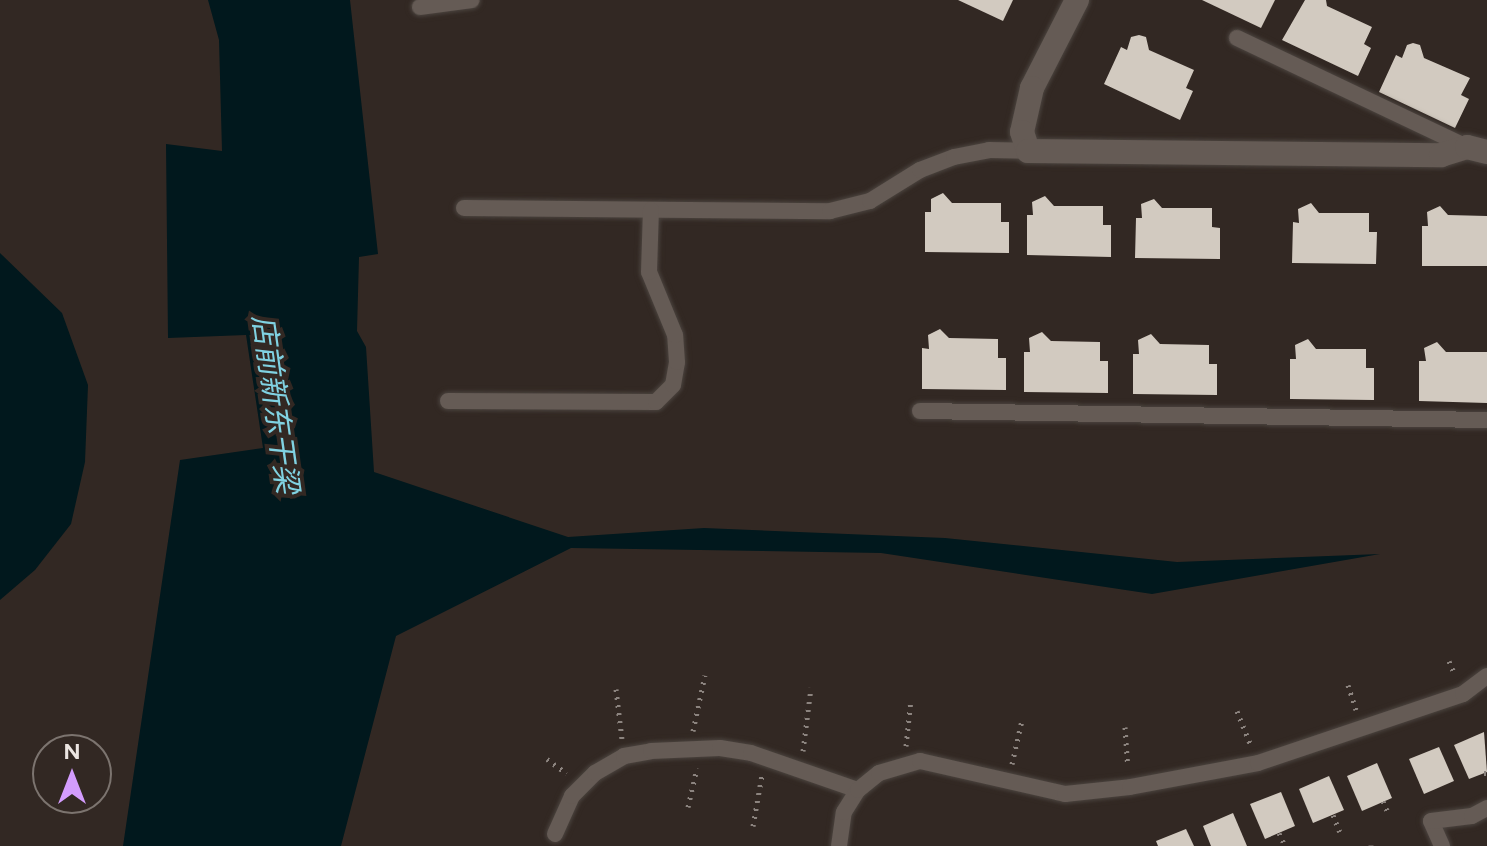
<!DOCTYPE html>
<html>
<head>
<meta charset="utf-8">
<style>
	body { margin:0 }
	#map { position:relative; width:1487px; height:846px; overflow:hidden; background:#322823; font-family:Figtree,"Noto Sans SC",sans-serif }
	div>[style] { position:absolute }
	.water>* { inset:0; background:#01181d }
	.building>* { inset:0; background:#d2cac0 }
	.path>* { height:5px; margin-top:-2.5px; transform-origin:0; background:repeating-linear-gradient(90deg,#8c847f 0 2px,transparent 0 8px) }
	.roads { filter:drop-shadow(0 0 2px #4b443f) drop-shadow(0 0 2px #4b443f) }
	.lane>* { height:16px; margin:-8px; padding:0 8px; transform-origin:8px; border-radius:8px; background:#655b55 }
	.street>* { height:24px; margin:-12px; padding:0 12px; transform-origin:12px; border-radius:12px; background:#655b55 }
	span { translate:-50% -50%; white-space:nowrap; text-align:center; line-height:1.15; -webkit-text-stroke:8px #322823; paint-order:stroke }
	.water-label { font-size:30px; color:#80d2e2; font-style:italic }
	.north { position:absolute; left:32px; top:734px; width:80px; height:80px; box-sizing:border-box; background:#322823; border:2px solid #7c746f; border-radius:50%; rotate:0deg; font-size:22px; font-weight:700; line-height:32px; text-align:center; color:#ebe5e1 }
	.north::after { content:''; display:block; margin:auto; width:28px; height:36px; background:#d39cfd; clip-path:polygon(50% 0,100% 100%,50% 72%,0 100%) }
</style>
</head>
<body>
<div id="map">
	<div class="water">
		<div style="clip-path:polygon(208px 0,350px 0,378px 254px,359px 257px,357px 331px,366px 347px,374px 472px,568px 537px,704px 528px,945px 538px,1177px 562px,1380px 554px,1152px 594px,881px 553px,571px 548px,396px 636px,341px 846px,123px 846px,180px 460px,263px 448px,246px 335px,168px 338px,166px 144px,222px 151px,219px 40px)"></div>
		<div style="clip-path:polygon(0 253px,62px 313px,88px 385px,85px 462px,71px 524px,35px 570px,0 600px)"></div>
	</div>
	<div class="building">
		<div style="clip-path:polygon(958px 0,1013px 0,1003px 21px)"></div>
		<div style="clip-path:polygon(1202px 0,1275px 0,1261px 28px)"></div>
		<div style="clip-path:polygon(1305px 0,1326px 0,1327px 6px,1372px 27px,1364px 44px,1371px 48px,1358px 76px,1282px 40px)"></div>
		<div style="clip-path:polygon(1139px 35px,1146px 37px,1149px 50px,1194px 70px,1186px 88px,1193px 91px,1180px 120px,1104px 84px,1121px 47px,1127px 50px,1131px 37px)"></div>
		<div style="clip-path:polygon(1413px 43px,1420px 45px,1424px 58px,1470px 78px,1461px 95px,1469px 99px,1455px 128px,1379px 92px,1396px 55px,1402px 58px,1407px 45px)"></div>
		<div style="clip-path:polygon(943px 193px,952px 203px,1001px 203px,1001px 222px,1009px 222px,1009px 253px,925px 252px,925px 212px,931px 212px,931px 199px)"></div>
		<div style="clip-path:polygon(1045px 196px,1054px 206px,1103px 206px,1103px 225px,1111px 225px,1111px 257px,1027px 255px,1027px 215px,1033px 215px,1032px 202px)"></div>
		<div style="clip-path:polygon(1154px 199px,1162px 208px,1212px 208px,1212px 227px,1220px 228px,1220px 259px,1135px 258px,1136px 218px,1142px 218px,1141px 204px)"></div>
		<div style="clip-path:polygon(1311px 203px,1319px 213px,1369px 213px,1369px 232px,1377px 232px,1376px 264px,1292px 263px,1293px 222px,1299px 223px,1298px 209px)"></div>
		<div style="clip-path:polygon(1440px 206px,1448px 215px,1487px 216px,1487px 266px,1422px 266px,1422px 226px,1428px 226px,1427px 212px)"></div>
		<div style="clip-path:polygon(940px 329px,949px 338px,998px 339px,998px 358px,1006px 358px,1006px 390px,922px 389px,922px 348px,929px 349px,928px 335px)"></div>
		<div style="clip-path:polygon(1042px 332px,1051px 341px,1100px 342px,1100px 361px,1108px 361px,1108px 393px,1024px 392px,1024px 352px,1030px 352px,1029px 338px)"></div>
		<div style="clip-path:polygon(1151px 334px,1160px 344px,1209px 345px,1209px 364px,1217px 364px,1217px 395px,1133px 394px,1133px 354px,1139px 354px,1138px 340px)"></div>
		<div style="clip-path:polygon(1308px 339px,1316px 349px,1366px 349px,1366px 368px,1374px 368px,1374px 400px,1290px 399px,1290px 359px,1296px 359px,1295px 345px)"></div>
		<div style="clip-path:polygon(1437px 342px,1446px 352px,1487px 352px,1487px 403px,1419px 401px,1419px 361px,1426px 361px,1424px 348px)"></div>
		<div style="clip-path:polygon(1484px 732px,1487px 772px,1469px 779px,1454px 745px)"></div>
		<div style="clip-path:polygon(1439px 747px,1454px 781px,1424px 794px,1409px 759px)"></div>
		<div style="clip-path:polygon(1377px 763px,1392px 798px,1362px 811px,1347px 776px)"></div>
		<div style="clip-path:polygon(1329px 776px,1344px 810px,1313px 823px,1299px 789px)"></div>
		<div style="clip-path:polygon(1281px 792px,1295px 826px,1265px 839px,1250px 804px)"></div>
		<div style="clip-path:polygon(1233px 813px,1247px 846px,1211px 846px,1203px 826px)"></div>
		<div style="clip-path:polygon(1186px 829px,1194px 846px,1158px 846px,1156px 841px)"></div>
	</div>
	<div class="path">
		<div style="left:1449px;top:661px;width:15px;rotate:67deg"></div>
		<div style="left:1348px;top:685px;width:26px;rotate:72deg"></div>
		<div style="left:616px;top:689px;width:50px;rotate:83.2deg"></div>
		<div style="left:1237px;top:711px;width:35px;rotate:68deg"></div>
		<div style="left:1125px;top:727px;width:39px;rotate:86deg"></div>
		<div style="left:693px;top:731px;width:57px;rotate:-77.9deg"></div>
		<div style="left:906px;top:746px;width:47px;rotate:-83.9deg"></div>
		<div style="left:803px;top:751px;width:64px;rotate:-82.8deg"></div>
		<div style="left:547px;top:759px;width:24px;rotate:36deg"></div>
		<div style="left:1012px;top:764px;width:45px;rotate:-77.2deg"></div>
		<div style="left:1484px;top:773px;width:3px"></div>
		<div style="left:1383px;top:801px;width:15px;rotate:67deg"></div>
		<div style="left:688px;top:807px;width:40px;rotate:-77deg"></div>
		<div style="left:1333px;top:815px;width:18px;rotate:68deg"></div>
		<div style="left:753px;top:826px;width:52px;rotate:-80deg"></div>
		<div style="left:1279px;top:833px;width:14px;rotate:65deg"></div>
		<div style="left:1371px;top:845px;width:1px;rotate:90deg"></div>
	</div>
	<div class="roads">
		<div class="lane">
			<div style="left:420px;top:7px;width:52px;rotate:-7.7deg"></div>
			<div style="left:1237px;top:38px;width:255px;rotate:25.4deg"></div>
			<div style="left:464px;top:208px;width:366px;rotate:0.5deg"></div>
			<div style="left:830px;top:211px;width:41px;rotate:-14deg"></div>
			<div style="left:870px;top:201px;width:59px;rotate:-31.8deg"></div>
			<div style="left:920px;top:170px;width:36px;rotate:-21deg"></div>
			<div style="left:954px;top:157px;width:36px;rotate:-11deg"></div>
			<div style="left:989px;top:150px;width:39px;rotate:1deg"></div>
			<div style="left:448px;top:401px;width:208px;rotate:0.3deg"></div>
			<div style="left:656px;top:402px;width:24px;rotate:-45deg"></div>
			<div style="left:673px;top:385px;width:23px;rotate:-80deg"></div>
			<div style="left:677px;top:362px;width:27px;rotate:-94deg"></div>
			<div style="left:675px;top:335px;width:68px;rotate:-112.4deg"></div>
			<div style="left:649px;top:272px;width:62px;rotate:-88.2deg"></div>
			<div style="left:920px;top:411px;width:567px;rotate:0.91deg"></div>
			<div style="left:555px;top:834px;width:42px;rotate:-65.9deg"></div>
			<div style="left:572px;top:796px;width:33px;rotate:-45deg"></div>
			<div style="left:595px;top:773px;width:34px;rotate:-30deg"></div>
			<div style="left:624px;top:756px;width:27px;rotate:-10deg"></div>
			<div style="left:651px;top:751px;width:69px;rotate:-2.5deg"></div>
			<div style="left:720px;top:748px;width:31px;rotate:9deg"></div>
			<div style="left:751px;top:753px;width:113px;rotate:19.1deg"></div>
			<div style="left:839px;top:846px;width:34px;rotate:-82deg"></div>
			<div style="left:844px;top:812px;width:26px;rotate:-58deg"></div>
			<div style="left:858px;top:790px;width:27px;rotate:-39deg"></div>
			<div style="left:879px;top:773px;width:43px;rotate:-16.3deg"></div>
			<div style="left:920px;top:761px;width:149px;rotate:12.8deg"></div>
			<div style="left:1065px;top:794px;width:65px;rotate:-6.1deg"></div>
			<div style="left:1130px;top:787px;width:130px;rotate:-10.6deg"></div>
			<div style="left:1258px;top:763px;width:216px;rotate:-18.6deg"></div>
			<div style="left:1463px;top:694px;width:30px;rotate:-37deg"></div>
			<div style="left:1442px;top:846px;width:27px;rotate:-114deg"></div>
			<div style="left:1431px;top:821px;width:41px;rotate:-7deg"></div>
			<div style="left:1472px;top:816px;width:17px;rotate:-28deg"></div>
		</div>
		<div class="street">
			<div style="left:1077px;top:0;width:99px;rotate:117.1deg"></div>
			<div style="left:1032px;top:88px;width:45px;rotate:102.8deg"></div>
			<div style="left:1022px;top:132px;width:20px;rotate:72deg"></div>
			<div style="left:1028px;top:151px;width:413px;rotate:0.6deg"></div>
			<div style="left:1441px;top:155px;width:27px;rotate:-17deg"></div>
			<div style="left:1467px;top:147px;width:21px;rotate:14deg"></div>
		</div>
	</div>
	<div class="water-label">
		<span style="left:275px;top:404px;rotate:82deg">店前新东干梁</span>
	</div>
	<div class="north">N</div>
</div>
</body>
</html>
